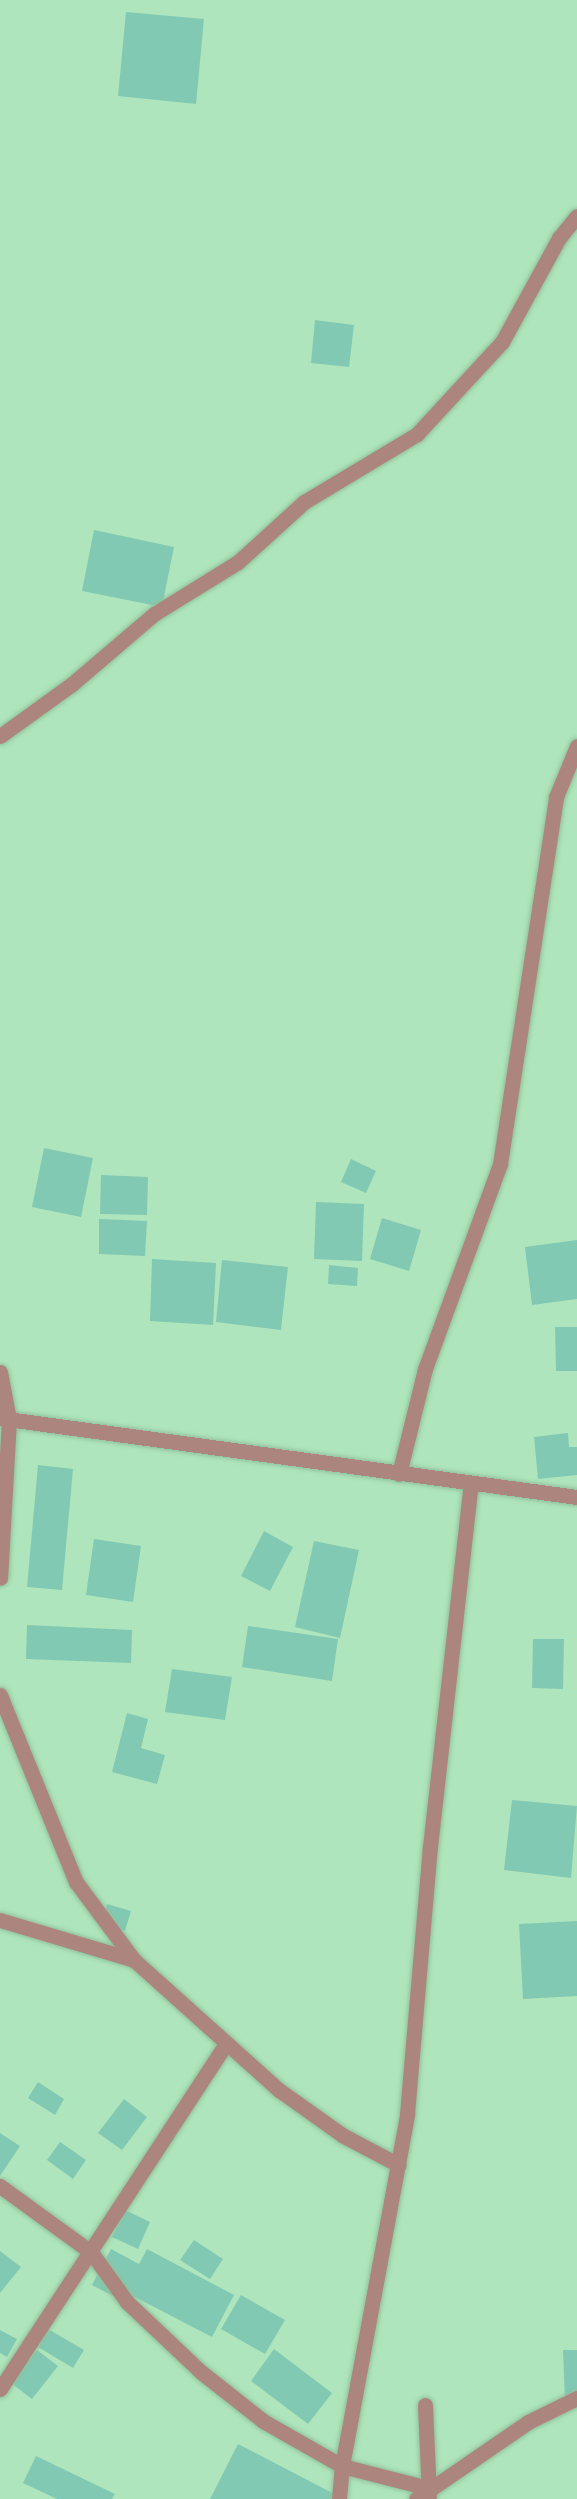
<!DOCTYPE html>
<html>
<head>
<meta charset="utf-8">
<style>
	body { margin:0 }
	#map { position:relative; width:577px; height:2499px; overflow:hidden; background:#afe5bc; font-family:"Nunito Sans",sans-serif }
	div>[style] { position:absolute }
	.building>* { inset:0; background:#82c9b3 }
	.roads { filter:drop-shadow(0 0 2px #91c19d) drop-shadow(0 0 2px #91c19d) }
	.minor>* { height:15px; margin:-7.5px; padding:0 7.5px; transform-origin:7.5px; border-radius:7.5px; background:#ac867e }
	span { translate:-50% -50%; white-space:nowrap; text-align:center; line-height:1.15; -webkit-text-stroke:4.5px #e4feea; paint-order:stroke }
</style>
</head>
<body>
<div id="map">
	<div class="building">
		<div style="clip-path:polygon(126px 12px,204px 19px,196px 104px,118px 96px)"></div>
		<div style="clip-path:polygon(315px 320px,354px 325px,349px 367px,311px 363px)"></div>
		<div style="clip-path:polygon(94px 530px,174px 547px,162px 607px,82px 591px)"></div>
		<div style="clip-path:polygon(44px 1148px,93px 1158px,81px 1217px,32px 1207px)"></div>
		<div style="clip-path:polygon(351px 1159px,376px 1171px,366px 1193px,341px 1182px)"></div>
		<div style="clip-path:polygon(101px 1175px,148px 1177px,147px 1215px,100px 1214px)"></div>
		<div style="clip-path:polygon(316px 1202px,364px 1204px,362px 1261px,314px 1259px)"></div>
		<div style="clip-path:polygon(382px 1218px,421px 1230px,409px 1271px,370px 1259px)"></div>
		<div style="clip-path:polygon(99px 1219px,147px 1221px,145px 1256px,99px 1254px)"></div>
		<div style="clip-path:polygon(577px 1240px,577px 1299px,532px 1305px,525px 1247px)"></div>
		<div style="clip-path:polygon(152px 1259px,216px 1263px,213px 1325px,150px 1321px)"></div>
		<div style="clip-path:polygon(222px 1260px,288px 1267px,281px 1330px,216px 1322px)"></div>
		<div style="clip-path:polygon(329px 1265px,358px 1268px,357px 1286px,328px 1284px)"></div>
		<div style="clip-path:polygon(555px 1327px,577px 1327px,577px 1371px,556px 1371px)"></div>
		<div style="clip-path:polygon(568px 1433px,569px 1447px,577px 1447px,577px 1475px,538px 1479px,534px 1437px)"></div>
		<div style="clip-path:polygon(38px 1465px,73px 1469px,62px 1590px,27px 1587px)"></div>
		<div style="clip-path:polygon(264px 1531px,293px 1547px,270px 1591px,241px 1576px)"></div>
		<div style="clip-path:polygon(94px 1539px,141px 1546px,133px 1602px,86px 1595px)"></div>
		<div style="clip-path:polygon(314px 1541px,359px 1550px,340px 1638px,295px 1627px)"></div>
		<div style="clip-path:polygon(27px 1625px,132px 1630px,131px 1663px,26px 1659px)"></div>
		<div style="clip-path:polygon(248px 1626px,338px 1639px,332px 1681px,242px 1667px)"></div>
		<div style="clip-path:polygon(533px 1639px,564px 1639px,563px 1689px,532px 1688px)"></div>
		<div style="clip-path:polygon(172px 1669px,232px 1677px,225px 1720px,165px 1712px)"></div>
		<div style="clip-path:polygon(127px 1713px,148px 1719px,141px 1748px,165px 1755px,157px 1784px,112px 1772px)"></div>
		<div style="clip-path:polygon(512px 1800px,577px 1806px,571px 1878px,504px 1870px)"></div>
		<div style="clip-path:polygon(107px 1904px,131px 1911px,125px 1931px,102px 1924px)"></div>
		<div style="clip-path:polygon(577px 1921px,577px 1996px,523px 1999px,519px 1924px)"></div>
		<div style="clip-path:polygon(38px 2082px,64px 2099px,55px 2115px,28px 2098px)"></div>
		<div style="clip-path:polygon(124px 2099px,147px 2117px,122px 2150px,98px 2133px)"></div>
		<div style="clip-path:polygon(0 2133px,20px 2146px,0 2176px)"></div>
		<div style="clip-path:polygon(60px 2142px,86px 2160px,73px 2179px,47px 2160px)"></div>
		<div style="clip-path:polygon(125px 2210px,150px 2222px,138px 2249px,112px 2237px)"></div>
		<div style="clip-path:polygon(194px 2240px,223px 2259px,210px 2279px,180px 2260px)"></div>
		<div style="clip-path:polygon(111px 2249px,139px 2264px,147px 2249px,234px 2295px,212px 2337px,133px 2296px,128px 2304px,92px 2285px)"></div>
		<div style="clip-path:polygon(0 2251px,21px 2267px,0 2293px)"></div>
		<div style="clip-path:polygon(241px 2295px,285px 2320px,265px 2354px,221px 2329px)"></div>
		<div style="clip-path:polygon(48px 2329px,84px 2350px,73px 2368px,38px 2347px)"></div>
		<div style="clip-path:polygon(0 2330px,17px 2339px,7px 2357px,0 2353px)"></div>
		<div style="clip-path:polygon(274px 2349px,332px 2393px,308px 2424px,251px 2381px)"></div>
		<div style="clip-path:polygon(37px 2350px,58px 2366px,32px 2399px,11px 2383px)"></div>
		<div style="clip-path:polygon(563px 2350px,577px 2350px,577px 2401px,565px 2401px)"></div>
		<div style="clip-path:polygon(238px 2444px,344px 2499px,210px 2499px)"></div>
		<div style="clip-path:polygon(36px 2456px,115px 2494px,112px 2499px,57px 2499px,23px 2483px)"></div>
	</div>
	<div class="roads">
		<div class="minor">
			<div style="left:0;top:736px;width:89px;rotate:-35.8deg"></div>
			<div style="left:72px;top:684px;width:108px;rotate:-40.5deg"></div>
			<div style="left:154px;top:614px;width:99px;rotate:-31.8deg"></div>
			<div style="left:238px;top:562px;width:89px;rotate:-42.3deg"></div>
			<div style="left:304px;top:502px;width:132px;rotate:-31deg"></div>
			<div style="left:417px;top:434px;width:125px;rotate:-47.3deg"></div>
			<div style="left:502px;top:342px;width:119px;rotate:-61.3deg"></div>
			<div style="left:559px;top:238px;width:28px;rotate:-51deg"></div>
			<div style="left:0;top:1372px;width:48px;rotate:79.2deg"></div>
			<div style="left:9px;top:1419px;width:159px;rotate:93.2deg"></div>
			<div style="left:0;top:1418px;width:582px;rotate:7.8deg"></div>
			<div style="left:399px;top:1474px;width:108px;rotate:-76.1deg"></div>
			<div style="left:425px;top:1369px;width:218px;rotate:-69.9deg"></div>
			<div style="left:500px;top:1164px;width:371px;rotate:-81.3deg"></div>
			<div style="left:556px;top:797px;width:55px;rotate:-67.6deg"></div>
			<div style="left:0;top:1695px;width:202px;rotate:67.9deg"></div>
			<div style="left:76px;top:1882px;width:97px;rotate:53.4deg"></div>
			<div style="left:134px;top:1960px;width:195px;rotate:41.9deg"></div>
			<div style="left:279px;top:2090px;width:77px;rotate:35.5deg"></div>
			<div style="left:342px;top:2135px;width:64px;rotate:27.8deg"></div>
			<div style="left:0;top:1920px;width:140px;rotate:16.6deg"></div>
			<div style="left:0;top:2186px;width:112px;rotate:36deg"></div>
			<div style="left:91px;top:2252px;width:62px;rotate:54.2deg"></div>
			<div style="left:127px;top:2302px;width:102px;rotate:43.4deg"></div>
			<div style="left:201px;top:2372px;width:79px;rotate:38.3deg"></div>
			<div style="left:263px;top:2421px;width:91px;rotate:29.7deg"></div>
			<div style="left:342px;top:2466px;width:89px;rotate:14.3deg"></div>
			<div style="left:0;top:2389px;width:413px;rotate:-56.8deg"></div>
			<div style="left:425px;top:2405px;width:91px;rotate:87.5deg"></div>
			<div style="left:339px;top:2499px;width:33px;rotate:-85deg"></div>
			<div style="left:342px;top:2466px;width:358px;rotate:-79.5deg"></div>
			<div style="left:407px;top:2114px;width:268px;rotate:-85.1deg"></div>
			<div style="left:430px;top:1847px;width:366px;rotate:-83.6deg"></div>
			<div style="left:416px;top:2499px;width:136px;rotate:-34.5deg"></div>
			<div style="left:528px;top:2422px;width:55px;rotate:-26.1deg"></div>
		</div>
	</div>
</div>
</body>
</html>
